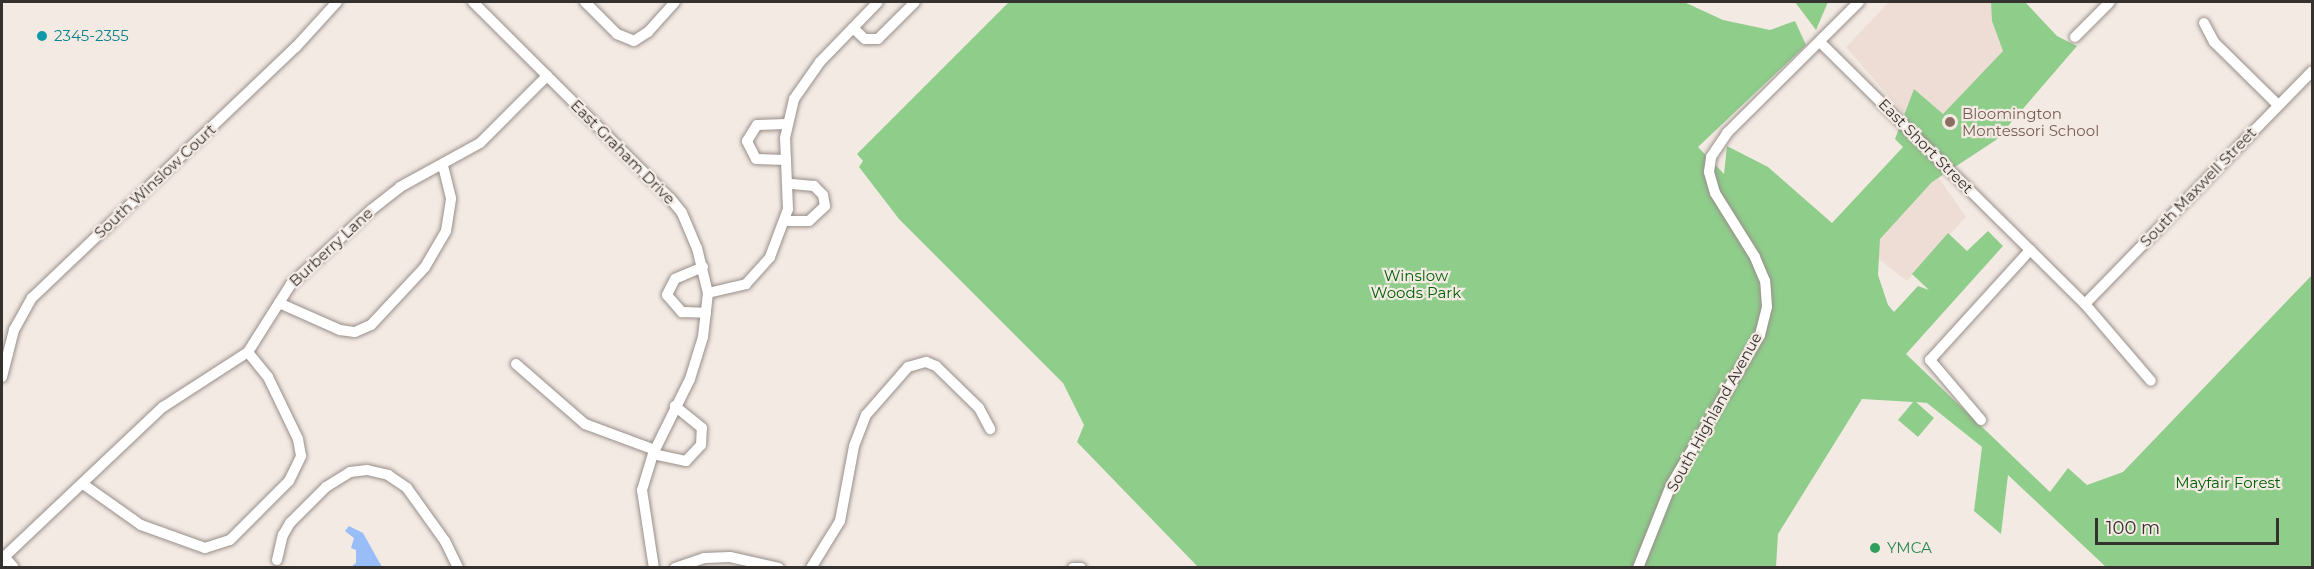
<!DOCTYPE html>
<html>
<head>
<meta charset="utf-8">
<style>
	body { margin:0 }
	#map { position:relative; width:2314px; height:569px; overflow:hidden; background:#f4eae4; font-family:Montserrat,sans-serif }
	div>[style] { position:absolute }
	.built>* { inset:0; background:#eeddd4 }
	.green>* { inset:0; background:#8fcd8b }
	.water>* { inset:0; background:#99bdf6 }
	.roads { filter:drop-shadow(0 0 2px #988f8a) drop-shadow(0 0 2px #988f8a) }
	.street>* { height:10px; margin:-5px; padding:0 5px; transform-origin:5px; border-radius:5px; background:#fff }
	.secondary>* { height:15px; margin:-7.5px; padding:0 7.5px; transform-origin:7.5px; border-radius:7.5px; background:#fff }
	.dots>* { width:16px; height:16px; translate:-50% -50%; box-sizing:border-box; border:3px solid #f4eae4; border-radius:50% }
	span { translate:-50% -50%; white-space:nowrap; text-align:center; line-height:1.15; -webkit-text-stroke:4.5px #f4eae4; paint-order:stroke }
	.culture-label { font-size:15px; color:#0d838f }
	.left { translate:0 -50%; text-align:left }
	.education-label { font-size:15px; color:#785e54 }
	.street-label { font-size:15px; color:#34312e }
	.park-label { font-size:15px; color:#016104 }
	.leisure-label { font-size:15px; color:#27864d }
	.frame { position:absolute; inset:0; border:3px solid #34312e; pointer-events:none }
	.scale { position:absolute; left:2095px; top:518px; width:184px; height:27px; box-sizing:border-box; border:3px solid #34312e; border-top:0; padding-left:8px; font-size:18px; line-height:21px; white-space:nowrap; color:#34312e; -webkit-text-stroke:4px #f4eae4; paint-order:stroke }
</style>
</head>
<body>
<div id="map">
	<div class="built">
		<div style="clip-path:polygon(1889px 2px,2019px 2px,2039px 28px,1938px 177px,1966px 217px,1907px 281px,1872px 254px,1884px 223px,1938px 153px,1846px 47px)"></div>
	</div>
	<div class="green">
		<div style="clip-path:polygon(1009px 2px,1684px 2px,1723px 20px,1770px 30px,1795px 21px,1806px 45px,1698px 147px,1724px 174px,1727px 146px,1768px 167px,1832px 223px,1903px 147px,1895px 139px,1914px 89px,1943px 114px,2003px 51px,1992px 21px,1991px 2px,2025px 2px,2057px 36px,2077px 46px,1996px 140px,1932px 182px,1880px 239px,1878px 275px,1888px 305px,1894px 312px,1918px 286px,1929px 290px,1912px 274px,1948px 233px,1967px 251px,1988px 231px,2003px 246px,1906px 354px,2050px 492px,2068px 468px,2087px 485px,2123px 472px,2312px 275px,2312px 567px,2106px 567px,2008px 475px,2001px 534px,1974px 511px,1982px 447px,1927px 403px,1916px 402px,1934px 418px,1918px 437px,1898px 420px,1913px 402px,1862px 399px,1778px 534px,1776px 567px,1198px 567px,1077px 442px,1084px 425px,1063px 383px,899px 219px,859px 167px,863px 161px,857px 154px)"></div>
		<div style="clip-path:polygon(1795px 2px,1828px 2px,1816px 30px)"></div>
	</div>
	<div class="water">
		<div style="clip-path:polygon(349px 526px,363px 533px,382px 567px,351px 567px,356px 563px,356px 550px,351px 548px,354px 538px,345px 531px)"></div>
	</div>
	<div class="roads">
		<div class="street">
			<div style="left:473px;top:2px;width:278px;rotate:44.9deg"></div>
			<div style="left:670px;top:198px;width:19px;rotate:51deg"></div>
			<div style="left:682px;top:213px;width:38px;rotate:67deg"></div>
			<div style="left:697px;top:248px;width:46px;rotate:76.3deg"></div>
			<div style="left:708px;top:293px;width:44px;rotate:96.5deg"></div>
			<div style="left:703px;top:337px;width:44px;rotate:107.2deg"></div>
			<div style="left:690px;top:379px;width:84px;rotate:116.3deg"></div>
			<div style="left:653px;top:454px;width:38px;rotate:107deg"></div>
			<div style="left:642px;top:490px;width:79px;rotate:81.3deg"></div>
			<div style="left:585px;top:2px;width:45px;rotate:45deg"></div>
			<div style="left:617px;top:34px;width:18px;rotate:22deg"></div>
			<div style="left:634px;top:41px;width:17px;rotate:-33deg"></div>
			<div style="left:648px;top:32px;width:40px;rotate:-48deg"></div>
			<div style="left:2204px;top:23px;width:21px;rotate:62deg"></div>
			<div style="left:2214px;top:42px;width:90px;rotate:44.5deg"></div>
			<div style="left:853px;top:28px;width:16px;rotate:43deg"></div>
			<div style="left:865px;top:39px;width:13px"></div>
			<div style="left:878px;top:39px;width:52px;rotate:-45deg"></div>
			<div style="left:2075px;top:37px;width:49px;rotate:-45deg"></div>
			<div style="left:1821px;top:43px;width:371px;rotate:44.7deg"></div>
			<div style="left:2085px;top:304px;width:101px;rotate:49.4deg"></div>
			<div style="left:786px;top:160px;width:30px;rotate:-178deg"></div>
			<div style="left:756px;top:159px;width:20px;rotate:-117deg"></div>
			<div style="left:747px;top:141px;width:19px;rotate:-58deg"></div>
			<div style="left:757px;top:125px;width:30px;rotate:-2deg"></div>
			<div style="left:786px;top:221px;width:23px"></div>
			<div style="left:809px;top:221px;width:22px;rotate:-43deg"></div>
			<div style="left:825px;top:206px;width:11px;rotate:-100deg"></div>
			<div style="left:823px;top:195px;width:13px;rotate:-135deg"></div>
			<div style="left:814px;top:186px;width:25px;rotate:-175deg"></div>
			<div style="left:703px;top:267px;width:30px;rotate:157deg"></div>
			<div style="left:675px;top:279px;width:18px;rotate:117deg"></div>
			<div style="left:667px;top:295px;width:23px;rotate:49deg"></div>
			<div style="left:682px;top:312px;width:24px;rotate:2deg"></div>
			<div style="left:708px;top:293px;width:39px;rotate:-13deg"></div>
			<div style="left:746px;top:284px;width:36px;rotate:-48deg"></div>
			<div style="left:770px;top:257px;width:51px;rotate:-69.4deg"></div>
			<div style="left:788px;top:209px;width:71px;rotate:-92.4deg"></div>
			<div style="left:785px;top:138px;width:40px;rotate:-77deg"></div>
			<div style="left:794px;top:99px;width:45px;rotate:-54.9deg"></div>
			<div style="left:820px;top:62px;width:83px;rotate:-46deg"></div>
			<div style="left:279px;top:303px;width:67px;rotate:23.9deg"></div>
			<div style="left:340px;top:330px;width:15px;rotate:8deg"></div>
			<div style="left:355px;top:332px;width:17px;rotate:-24deg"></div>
			<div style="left:371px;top:325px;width:79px;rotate:-47deg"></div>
			<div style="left:425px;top:267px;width:42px;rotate:-59.7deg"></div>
			<div style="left:446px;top:231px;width:33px;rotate:-81deg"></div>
			<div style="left:451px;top:198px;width:34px;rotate:-104deg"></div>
			<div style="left:2085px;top:304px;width:325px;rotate:-45.7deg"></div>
			<div style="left:516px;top:364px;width:91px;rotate:41deg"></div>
			<div style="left:585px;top:424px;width:75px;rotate:20.4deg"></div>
			<div style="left:2px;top:377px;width:49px;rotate:-75.7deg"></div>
			<div style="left:14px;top:330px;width:37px;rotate:-61deg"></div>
			<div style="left:32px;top:298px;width:364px;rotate:-43.6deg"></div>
			<div style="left:296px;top:47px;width:61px;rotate:-47.7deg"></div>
			<div style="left:1981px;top:420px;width:79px;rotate:-130.4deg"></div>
			<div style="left:1930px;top:360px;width:149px;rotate:-47.7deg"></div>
			<div style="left:653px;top:454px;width:34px;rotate:12deg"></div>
			<div style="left:686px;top:461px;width:22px;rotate:-47deg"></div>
			<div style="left:701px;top:445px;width:17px;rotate:-87deg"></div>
			<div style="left:702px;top:428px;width:35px;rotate:-141deg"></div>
			<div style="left:83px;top:484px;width:71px;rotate:35.3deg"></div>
			<div style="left:141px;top:525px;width:68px;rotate:19.8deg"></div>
			<div style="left:205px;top:548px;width:26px;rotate:-18deg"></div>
			<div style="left:230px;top:540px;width:83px;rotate:-45deg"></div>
			<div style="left:289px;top:481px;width:28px;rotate:-64deg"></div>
			<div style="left:301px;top:456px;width:17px;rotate:-100deg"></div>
			<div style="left:298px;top:439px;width:69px;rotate:-115.8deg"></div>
			<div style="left:268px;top:377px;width:32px;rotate:-129deg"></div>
			<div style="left:2px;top:559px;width:221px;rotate:-43.4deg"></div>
			<div style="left:163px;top:407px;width:101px;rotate:-32.9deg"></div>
			<div style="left:248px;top:352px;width:80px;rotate:-57.7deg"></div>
			<div style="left:291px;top:284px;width:109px;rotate:-42.8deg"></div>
			<div style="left:371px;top:210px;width:37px;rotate:-38deg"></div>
			<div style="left:400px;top:187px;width:91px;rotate:-28.8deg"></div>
			<div style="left:480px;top:143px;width:95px;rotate:-45deg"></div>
			<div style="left:277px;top:560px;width:26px;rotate:-77deg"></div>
			<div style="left:283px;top:535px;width:14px;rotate:-60deg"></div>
			<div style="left:290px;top:523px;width:51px;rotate:-45deg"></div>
			<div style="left:326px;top:487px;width:28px;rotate:-32deg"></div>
			<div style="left:350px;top:472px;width:17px;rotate:-7deg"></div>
			<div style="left:367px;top:470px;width:22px;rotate:13deg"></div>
			<div style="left:388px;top:475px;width:23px;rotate:34deg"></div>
			<div style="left:407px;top:488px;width:65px;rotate:54.4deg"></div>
			<div style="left:445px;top:541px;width:30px;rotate:64deg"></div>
			<div style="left:675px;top:568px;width:31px;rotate:-19deg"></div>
			<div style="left:704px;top:558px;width:26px;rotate:-2deg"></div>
			<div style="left:730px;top:557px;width:50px;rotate:12.7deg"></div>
			<div style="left:811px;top:568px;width:55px;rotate:-58.3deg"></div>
			<div style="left:840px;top:521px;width:76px;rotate:-79.4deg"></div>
			<div style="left:854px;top:446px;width:33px;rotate:-69deg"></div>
			<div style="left:866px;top:415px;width:64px;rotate:-48.8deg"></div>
			<div style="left:908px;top:367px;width:19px;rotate:-16deg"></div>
			<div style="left:926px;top:362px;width:11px;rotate:22deg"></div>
			<div style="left:936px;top:366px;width:60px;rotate:44.3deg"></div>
			<div style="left:979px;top:408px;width:24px;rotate:62deg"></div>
			<div style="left:1073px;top:568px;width:8px"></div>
			<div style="left:1638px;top:568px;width:89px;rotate:-68.3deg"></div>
			<div style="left:1671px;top:485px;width:174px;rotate:-59.3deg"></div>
			<div style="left:1760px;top:335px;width:29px;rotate:-76deg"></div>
			<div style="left:1767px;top:307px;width:26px;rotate:-94deg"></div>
			<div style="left:1765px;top:281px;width:26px;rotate:-113deg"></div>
			<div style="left:1755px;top:257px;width:75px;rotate:-122deg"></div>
			<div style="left:1715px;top:193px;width:22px;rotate:-106deg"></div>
			<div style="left:1709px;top:172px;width:15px;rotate:-82deg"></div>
			<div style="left:1711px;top:157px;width:29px;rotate:-56deg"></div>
			<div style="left:1727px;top:133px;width:186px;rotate:-44.8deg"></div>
		</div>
		<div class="secondary">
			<div style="left:2px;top:558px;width:13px;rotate:48deg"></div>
		</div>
	</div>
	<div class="dots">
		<div style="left:42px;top:36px;background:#0f9aa8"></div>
		<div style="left:1950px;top:122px;background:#8d6e63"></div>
		<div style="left:1875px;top:548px;background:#2e9e5b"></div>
	</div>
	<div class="culture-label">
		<span class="left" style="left:54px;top:36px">2345-2355</span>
	</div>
	<div class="education-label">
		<span class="left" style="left:1962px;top:122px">Bloomington<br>Montessori School</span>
	</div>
	<div class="street-label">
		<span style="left:1926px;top:146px;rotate:45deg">East Short Street</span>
		<span style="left:623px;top:152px;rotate:45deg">East Graham Drive</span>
		<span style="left:155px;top:181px;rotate:-43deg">South Winslow Court</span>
		<span style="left:2198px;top:187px;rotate:-46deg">South Maxwell Street</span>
		<span style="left:331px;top:247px;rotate:-43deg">Burberry Lane</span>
		<span style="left:1714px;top:412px;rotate:-61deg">South Highland Avenue</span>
	</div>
	<div class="park-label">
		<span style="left:1416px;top:284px">Winslow<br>Woods Park</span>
		<span style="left:2228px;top:483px">Mayfair Forest</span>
	</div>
	<div class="leisure-label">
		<span class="left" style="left:1887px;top:548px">YMCA</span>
	</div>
	<div class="frame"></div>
	<div class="scale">100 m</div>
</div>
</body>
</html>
